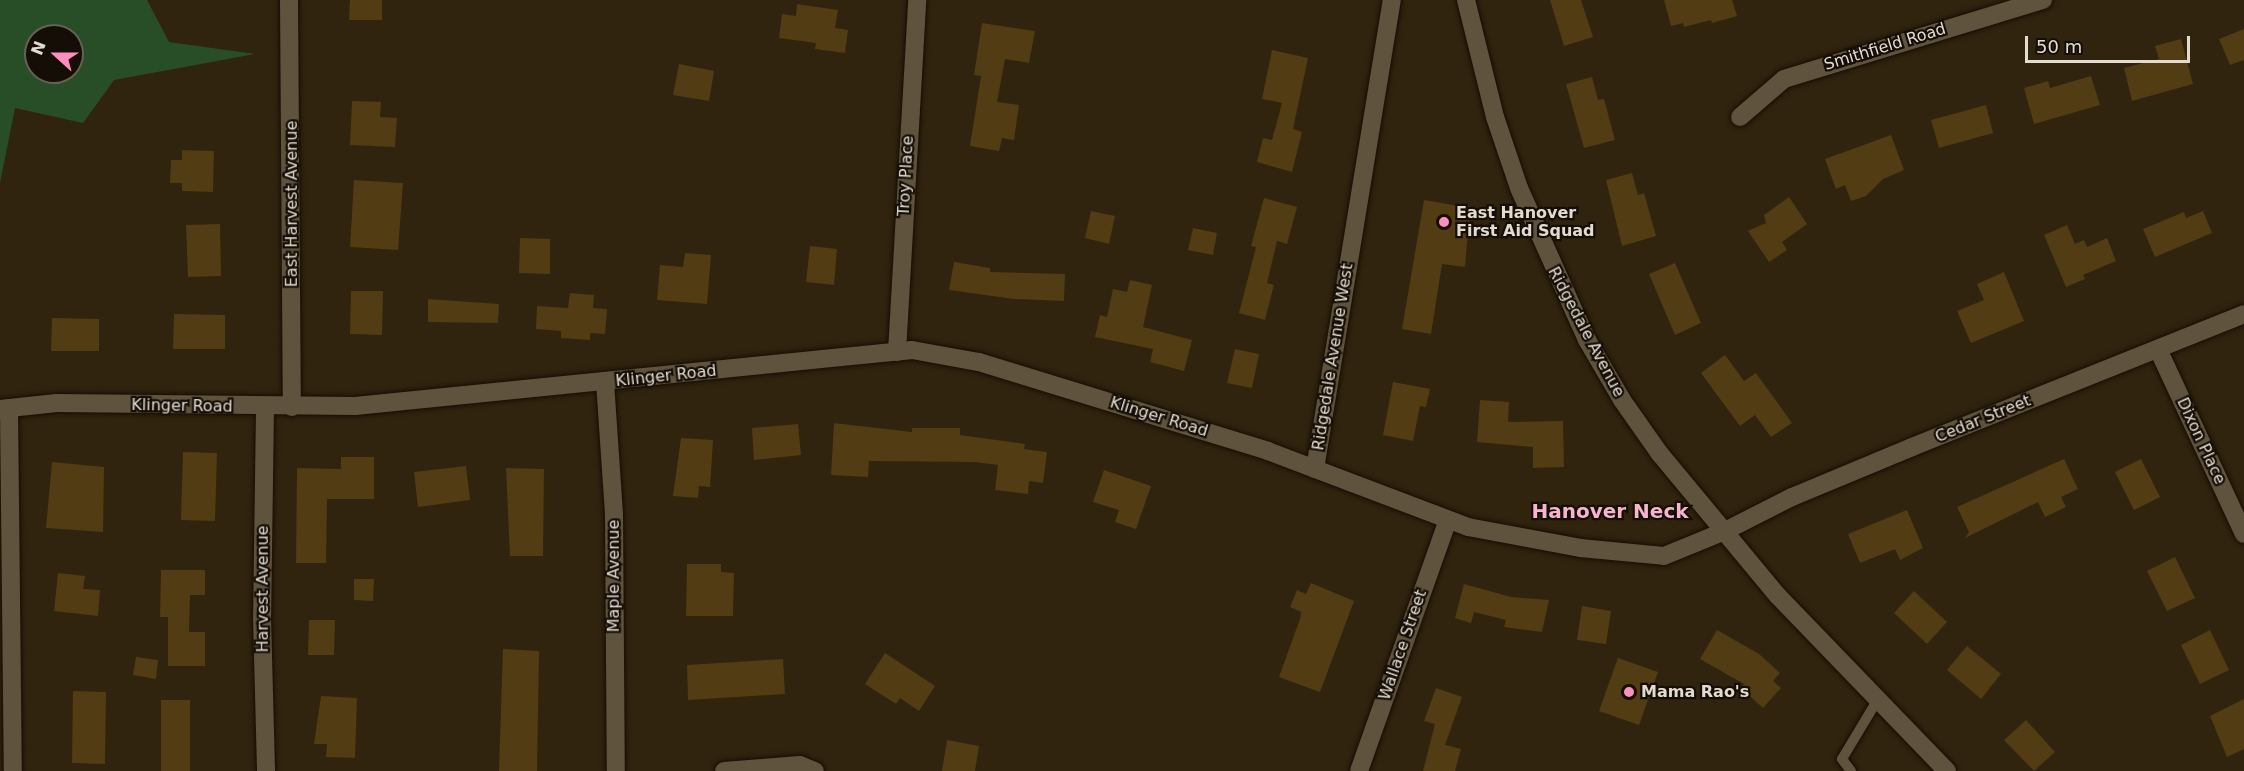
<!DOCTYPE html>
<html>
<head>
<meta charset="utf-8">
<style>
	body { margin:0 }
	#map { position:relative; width:2244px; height:771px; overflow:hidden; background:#30240f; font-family:"DejaVu Sans",sans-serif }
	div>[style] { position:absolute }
	.green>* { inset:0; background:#284e28 }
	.building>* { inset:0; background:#513c13 }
	.roads { filter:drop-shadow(0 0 2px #180d00) drop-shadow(0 0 2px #180d00) }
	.service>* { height:10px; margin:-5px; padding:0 5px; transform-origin:5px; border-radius:5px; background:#60533d }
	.minor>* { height:18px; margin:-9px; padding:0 9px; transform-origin:9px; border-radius:9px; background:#60533d }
	.tertiary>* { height:18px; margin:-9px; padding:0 9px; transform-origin:9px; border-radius:9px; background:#60533d }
	.secondary>* { height:18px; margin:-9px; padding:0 9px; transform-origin:9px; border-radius:9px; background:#60533d }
	.dots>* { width:16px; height:16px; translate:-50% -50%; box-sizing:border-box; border:3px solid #140e06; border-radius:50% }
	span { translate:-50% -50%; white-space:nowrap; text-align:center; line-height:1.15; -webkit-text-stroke:4.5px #140e06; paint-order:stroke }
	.street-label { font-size:16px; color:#e3dbcf }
	.poi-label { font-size:16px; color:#e3dbcf; font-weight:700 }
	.left { translate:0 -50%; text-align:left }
	.quarter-label { font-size:20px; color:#f6b5cd; font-weight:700 }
	.north { position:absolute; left:24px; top:24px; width:60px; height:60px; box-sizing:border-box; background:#140e06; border:2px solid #676056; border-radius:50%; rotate:291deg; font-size:16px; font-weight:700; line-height:24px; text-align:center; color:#e3dbcf }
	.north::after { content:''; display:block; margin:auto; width:21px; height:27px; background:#fe8ebc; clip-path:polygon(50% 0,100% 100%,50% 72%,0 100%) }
	.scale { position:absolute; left:2025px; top:36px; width:165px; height:27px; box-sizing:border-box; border:3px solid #e3dbcf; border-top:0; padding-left:8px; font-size:18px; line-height:21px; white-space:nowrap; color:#e3dbcf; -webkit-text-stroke:4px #140e06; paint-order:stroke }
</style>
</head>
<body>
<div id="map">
	<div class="green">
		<div style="clip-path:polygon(evenodd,0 0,147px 0,169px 42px,255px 54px,114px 80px,83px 123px,15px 108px,0 183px,0 0,36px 36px,72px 36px,72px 72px,36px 72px,36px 36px)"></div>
	</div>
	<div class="building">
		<div style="clip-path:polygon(350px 0,382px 0,382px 20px,349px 20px)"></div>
		<div style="clip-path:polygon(1550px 0,1581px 0,1593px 37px,1564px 46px)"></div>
		<div style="clip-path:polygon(1664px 0,1732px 0,1737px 16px,1712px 23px,1711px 20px,1684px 27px,1683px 23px,1671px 26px)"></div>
		<div style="clip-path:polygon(797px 4px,838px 10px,835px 28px,848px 30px,845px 53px,815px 49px,816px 43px,779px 38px,782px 14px,796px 16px)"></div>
		<div style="clip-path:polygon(982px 23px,1035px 31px,1029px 63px,1005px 59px,997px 102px,1019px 105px,1014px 140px,1002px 138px,999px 151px,970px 146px,981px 76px,974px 75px)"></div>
		<div style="clip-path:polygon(2244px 29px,2244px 60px,2230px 65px,2219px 39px)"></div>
		<div style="clip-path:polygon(2181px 39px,2193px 84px,2132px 101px,2124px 68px,2159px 59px,2155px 46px)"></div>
		<div style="clip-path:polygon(1272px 50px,1308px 58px,1293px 129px,1302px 132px,1292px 172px,1257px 162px,1263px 138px,1272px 140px,1282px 103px,1262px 99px)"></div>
		<div style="clip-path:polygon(679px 64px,714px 71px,709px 101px,673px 95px)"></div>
		<div style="clip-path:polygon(2091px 76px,2100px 105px,2034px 124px,2024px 88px,2048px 81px,2050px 88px)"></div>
		<div style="clip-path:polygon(1592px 77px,1598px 100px,1604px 99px,1615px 140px,1584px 148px,1566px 84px)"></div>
		<div style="clip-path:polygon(352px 101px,381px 102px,380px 117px,397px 118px,395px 147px,350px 145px)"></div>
		<div style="clip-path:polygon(1986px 105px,1993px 133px,1939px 148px,1931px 120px)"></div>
		<div style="clip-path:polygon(1891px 135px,1904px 170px,1883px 179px,1866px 196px,1851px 201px,1845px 185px,1836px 189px,1825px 159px)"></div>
		<div style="clip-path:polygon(182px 150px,214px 151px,213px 192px,182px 191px,182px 183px,170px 183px,171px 160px,182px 160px)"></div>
		<div style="clip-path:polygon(1632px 173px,1638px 195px,1644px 193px,1656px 236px,1622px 246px,1606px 180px)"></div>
		<div style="clip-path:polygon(354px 180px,403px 183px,398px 250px,350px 247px)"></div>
		<div style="clip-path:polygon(1789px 197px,1807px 224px,1782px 242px,1787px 250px,1769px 262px,1748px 231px,1766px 223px,1764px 215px)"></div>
		<div style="clip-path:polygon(1264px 198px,1297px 207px,1287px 244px,1277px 241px,1267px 283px,1274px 285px,1265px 320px,1239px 313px,1256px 247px,1251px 246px)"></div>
		<div style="clip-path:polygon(1424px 200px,1470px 208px,1465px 267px,1442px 264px,1431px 334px,1402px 329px)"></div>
		<div style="clip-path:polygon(1091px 211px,1115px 216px,1109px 244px,1085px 238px)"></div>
		<div style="clip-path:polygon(2203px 211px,2212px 233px,2155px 257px,2143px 229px,2184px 212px,2186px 218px)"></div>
		<div style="clip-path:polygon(220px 224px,221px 276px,188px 277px,186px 225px)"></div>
		<div style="clip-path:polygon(2067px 225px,2075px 244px,2084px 240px,2087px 247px,2107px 238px,2116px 261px,2083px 275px,2085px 279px,2066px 287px,2044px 235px)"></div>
		<div style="clip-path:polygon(1193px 228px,1217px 233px,1213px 255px,1188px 250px)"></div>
		<div style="clip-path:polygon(520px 238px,550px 239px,550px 274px,519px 273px)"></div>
		<div style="clip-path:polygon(810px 246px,837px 249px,834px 285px,806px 282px)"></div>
		<div style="clip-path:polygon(685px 253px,711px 255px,707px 304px,657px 300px,660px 265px,683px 267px)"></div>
		<div style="clip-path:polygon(954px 262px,990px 268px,990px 272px,1065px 274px,1064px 301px,1014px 299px,949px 290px)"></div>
		<div style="clip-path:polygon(1675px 263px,1701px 323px,1675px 335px,1649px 274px)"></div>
		<div style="clip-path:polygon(2004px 272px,2024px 321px,1971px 343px,1957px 311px,1984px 300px,1977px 284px)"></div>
		<div style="clip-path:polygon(1130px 280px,1152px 285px,1143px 327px,1192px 340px,1184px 371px,1150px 362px,1153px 349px,1095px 337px,1100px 315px,1107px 317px,1113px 289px,1127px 292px)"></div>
		<div style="clip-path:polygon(351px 291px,383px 291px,382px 335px,350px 334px)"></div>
		<div style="clip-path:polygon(570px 293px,594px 295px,593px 308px,607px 309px,605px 334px,590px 333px,590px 340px,561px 338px,561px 331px,536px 329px,537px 306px,568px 308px)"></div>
		<div style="clip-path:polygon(428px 299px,499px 304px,498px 323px,428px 322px)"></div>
		<div style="clip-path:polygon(174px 314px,225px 315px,225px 349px,173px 349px)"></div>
		<div style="clip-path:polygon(52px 318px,99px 319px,99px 351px,51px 351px)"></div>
		<div style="clip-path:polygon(1235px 349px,1259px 354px,1252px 388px,1227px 383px)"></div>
		<div style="clip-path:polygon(1725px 355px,1744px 381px,1756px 373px,1792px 423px,1771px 437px,1755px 415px,1740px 426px,1701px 373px)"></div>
		<div style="clip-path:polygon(1393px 382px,1430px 389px,1426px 407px,1420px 406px,1413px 441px,1383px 435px)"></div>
		<div style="clip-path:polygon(1480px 400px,1509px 402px,1508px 422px,1563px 421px,1564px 467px,1533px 468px,1533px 447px,1477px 442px)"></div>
		<div style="clip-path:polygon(834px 423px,912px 432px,912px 428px,960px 428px,960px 435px,1025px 444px,1024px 449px,1047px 452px,1043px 483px,1029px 481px,1028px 494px,995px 490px,998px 465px,975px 462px,869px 461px,868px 477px,831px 475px)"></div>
		<div style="clip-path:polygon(798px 424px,801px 455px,754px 460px,752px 428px)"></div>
		<div style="clip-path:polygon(681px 438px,713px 440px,710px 487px,699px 486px,698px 498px,673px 496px)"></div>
		<div style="clip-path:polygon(183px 452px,217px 453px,215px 521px,181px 520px)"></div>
		<div style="clip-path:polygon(341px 457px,374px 457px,374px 499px,327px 499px,326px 563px,296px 563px,297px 468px,341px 469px)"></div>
		<div style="clip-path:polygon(2064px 459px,2078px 489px,2061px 497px,2066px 507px,2045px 517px,2038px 502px,1965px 538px,1969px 532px,1957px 507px)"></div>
		<div style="clip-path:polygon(2141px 459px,2160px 497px,2134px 510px,2115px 472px)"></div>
		<div style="clip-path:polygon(52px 462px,104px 467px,103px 532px,46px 528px)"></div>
		<div style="clip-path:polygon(466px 466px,470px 500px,418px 507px,414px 472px)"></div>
		<div style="clip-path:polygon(506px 468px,544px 469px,543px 556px,510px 556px)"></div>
		<div style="clip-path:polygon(1104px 470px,1151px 486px,1136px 529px,1115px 522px,1119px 510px,1093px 502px)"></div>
		<div style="clip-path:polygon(1907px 510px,1923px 548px,1900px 560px,1895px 549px,1860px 563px,1848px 534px)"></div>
		<div style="clip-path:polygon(2175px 557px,2195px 598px,2167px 611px,2147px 571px)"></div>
		<div style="clip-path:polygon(687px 564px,721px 564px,721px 572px,734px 573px,733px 616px,686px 616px)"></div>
		<div style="clip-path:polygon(161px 570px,205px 570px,205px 595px,190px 595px,189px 632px,205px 632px,205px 666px,168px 666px,168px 617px,160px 617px)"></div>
		<div style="clip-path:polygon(58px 573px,85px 576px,83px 589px,100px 590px,98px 616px,54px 611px)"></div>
		<div style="clip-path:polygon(354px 579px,374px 579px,373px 601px,354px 600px)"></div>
		<div style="clip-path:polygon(1311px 583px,1354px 601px,1320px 692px,1279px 677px,1300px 619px,1301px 612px,1290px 607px,1297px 590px,1306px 594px)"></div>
		<div style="clip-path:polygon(1464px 584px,1511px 597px,1549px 600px,1542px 632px,1504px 627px,1506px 620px,1474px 612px,1471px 623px,1455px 618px)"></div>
		<div style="clip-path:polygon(1914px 591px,1947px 622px,1927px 644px,1894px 613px)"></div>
		<div style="clip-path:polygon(1582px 606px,1611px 611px,1606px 644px,1577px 640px)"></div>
		<div style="clip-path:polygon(309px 620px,335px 620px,334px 655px,308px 655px)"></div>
		<div style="clip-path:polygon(1717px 630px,1759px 654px,1780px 673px,1773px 681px,1781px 688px,1763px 708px,1741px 688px,1744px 684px,1700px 659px)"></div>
		<div style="clip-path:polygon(2210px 630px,2229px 670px,2200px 684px,2181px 645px)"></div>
		<div style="clip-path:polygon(1967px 646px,2001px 674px,1981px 699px,1947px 670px)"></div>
		<div style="clip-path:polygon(503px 649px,539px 651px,537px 771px,499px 771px)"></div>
		<div style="clip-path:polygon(885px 653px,935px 686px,919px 711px,900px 698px,896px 704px,865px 684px)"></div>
		<div style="clip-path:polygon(136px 657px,158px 660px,156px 679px,133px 675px)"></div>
		<div style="clip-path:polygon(1618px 658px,1658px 672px,1639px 725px,1599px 711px)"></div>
		<div style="clip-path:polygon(783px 659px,785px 694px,688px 700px,687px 665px)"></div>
		<div style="clip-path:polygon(1436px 688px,1462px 697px,1445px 745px,1461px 749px,1455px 771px,1423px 771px,1435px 724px,1424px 721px)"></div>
		<div style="clip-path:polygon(73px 691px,106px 692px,105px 764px,72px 763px)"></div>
		<div style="clip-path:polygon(321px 696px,357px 698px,355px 758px,326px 757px,327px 744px,314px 744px)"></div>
		<div style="clip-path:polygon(2244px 699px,2244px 749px,2227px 757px,2210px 716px)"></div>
		<div style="clip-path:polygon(161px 700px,190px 700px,190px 771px,161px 771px)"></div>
		<div style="clip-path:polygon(2026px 720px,2055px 752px,2034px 771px,2004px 740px)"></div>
		<div style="clip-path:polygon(947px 740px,979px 746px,975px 771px,942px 771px)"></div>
	</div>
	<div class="roads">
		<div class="service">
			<div style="left:1851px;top:771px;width:15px;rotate:-127deg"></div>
			<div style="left:1842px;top:759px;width:70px;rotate:-59deg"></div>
		</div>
		<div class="minor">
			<div style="left:289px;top:0;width:407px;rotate:89.6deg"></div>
			<div style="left:1740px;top:117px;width:58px;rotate:-40.8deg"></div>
			<div style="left:1784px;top:79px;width:271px;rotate:-17deg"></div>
			<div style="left:2158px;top:349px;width:204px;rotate:65.1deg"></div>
			<div style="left:897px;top:352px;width:353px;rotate:-86.7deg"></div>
			<div style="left:605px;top:382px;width:132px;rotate:86.1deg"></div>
			<div style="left:614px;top:514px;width:257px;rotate:89.6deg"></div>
			<div style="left:9px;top:408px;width:363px;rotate:89.4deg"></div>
			<div style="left:265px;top:408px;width:209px;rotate:90.8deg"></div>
			<div style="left:262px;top:617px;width:154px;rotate:88.5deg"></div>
			<div style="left:0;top:409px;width:57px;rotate:-6deg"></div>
			<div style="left:57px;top:403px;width:298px;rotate:0.6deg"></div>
			<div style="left:355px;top:406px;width:560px;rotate:-5.74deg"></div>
			<div style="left:912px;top:350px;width:68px;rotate:10.2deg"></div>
			<div style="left:979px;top:362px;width:302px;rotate:17.1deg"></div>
			<div style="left:1268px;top:451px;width:214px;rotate:20.8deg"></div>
			<div style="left:1468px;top:527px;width:114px;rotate:10.6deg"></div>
			<div style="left:1580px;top:548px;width:84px;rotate:5.4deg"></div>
			<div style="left:1664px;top:556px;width:66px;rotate:-22.3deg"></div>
			<div style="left:1315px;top:469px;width:475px;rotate:-80.7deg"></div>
			<div style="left:724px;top:771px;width:76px;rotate:-4.5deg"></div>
			<div style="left:800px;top:765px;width:16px;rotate:22deg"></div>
			<div style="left:1359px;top:771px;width:266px;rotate:-70.5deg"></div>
		</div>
		<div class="tertiary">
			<div style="left:1725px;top:531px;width:75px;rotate:-26.9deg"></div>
			<div style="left:1792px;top:497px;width:130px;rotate:-22.6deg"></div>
			<div style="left:1912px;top:447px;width:358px;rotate:-21.8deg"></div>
		</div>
		<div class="secondary">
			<div style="left:1466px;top:0;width:121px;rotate:76.1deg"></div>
			<div style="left:1495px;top:117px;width:75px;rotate:71.3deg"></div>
			<div style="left:1519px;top:188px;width:167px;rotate:65.9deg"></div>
			<div style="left:1587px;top:340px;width:69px;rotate:59.7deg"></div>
			<div style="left:1622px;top:400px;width:66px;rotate:54.9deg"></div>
			<div style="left:1660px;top:454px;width:183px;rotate:50.3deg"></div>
			<div style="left:1777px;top:595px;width:245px;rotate:46deg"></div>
		</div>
	</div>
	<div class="dots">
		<div style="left:1444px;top:222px;background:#fe8ebc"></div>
		<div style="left:1629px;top:692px;background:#fe8ebc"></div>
	</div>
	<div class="street-label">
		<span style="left:1885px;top:47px;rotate:-17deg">Smithfield Road</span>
		<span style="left:906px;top:176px;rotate:-87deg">Troy Place</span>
		<span style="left:292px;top:204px;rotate:-90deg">East Harvest Avenue</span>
		<span style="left:1586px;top:332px;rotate:62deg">Ridgedale Avenue</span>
		<span style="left:1333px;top:357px;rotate:-81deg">Ridgedale Avenue West</span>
		<span style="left:666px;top:376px;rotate:-6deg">Klinger Road</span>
		<span style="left:182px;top:406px;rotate:1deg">Klinger Road</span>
		<span style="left:1159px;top:417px;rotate:17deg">Klinger Road</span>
		<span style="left:1983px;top:419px;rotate:-22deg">Cedar Street</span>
		<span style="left:2201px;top:441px;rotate:65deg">Dixon Place</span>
		<span style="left:614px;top:576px;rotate:-90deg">Maple Avenue</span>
		<span style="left:263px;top:589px;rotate:-90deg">Harvest Avenue</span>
		<span style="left:1403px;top:645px;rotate:-71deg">Wallace Street</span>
	</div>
	<div class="poi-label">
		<span class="left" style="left:1456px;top:222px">East Hanover<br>First Aid Squad</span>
		<span class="left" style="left:1641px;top:692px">Mama Rao's</span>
	</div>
	<div class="quarter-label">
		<span style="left:1610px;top:511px">Hanover Neck</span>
	</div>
	<div class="north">N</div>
	<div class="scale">50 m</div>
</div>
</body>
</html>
